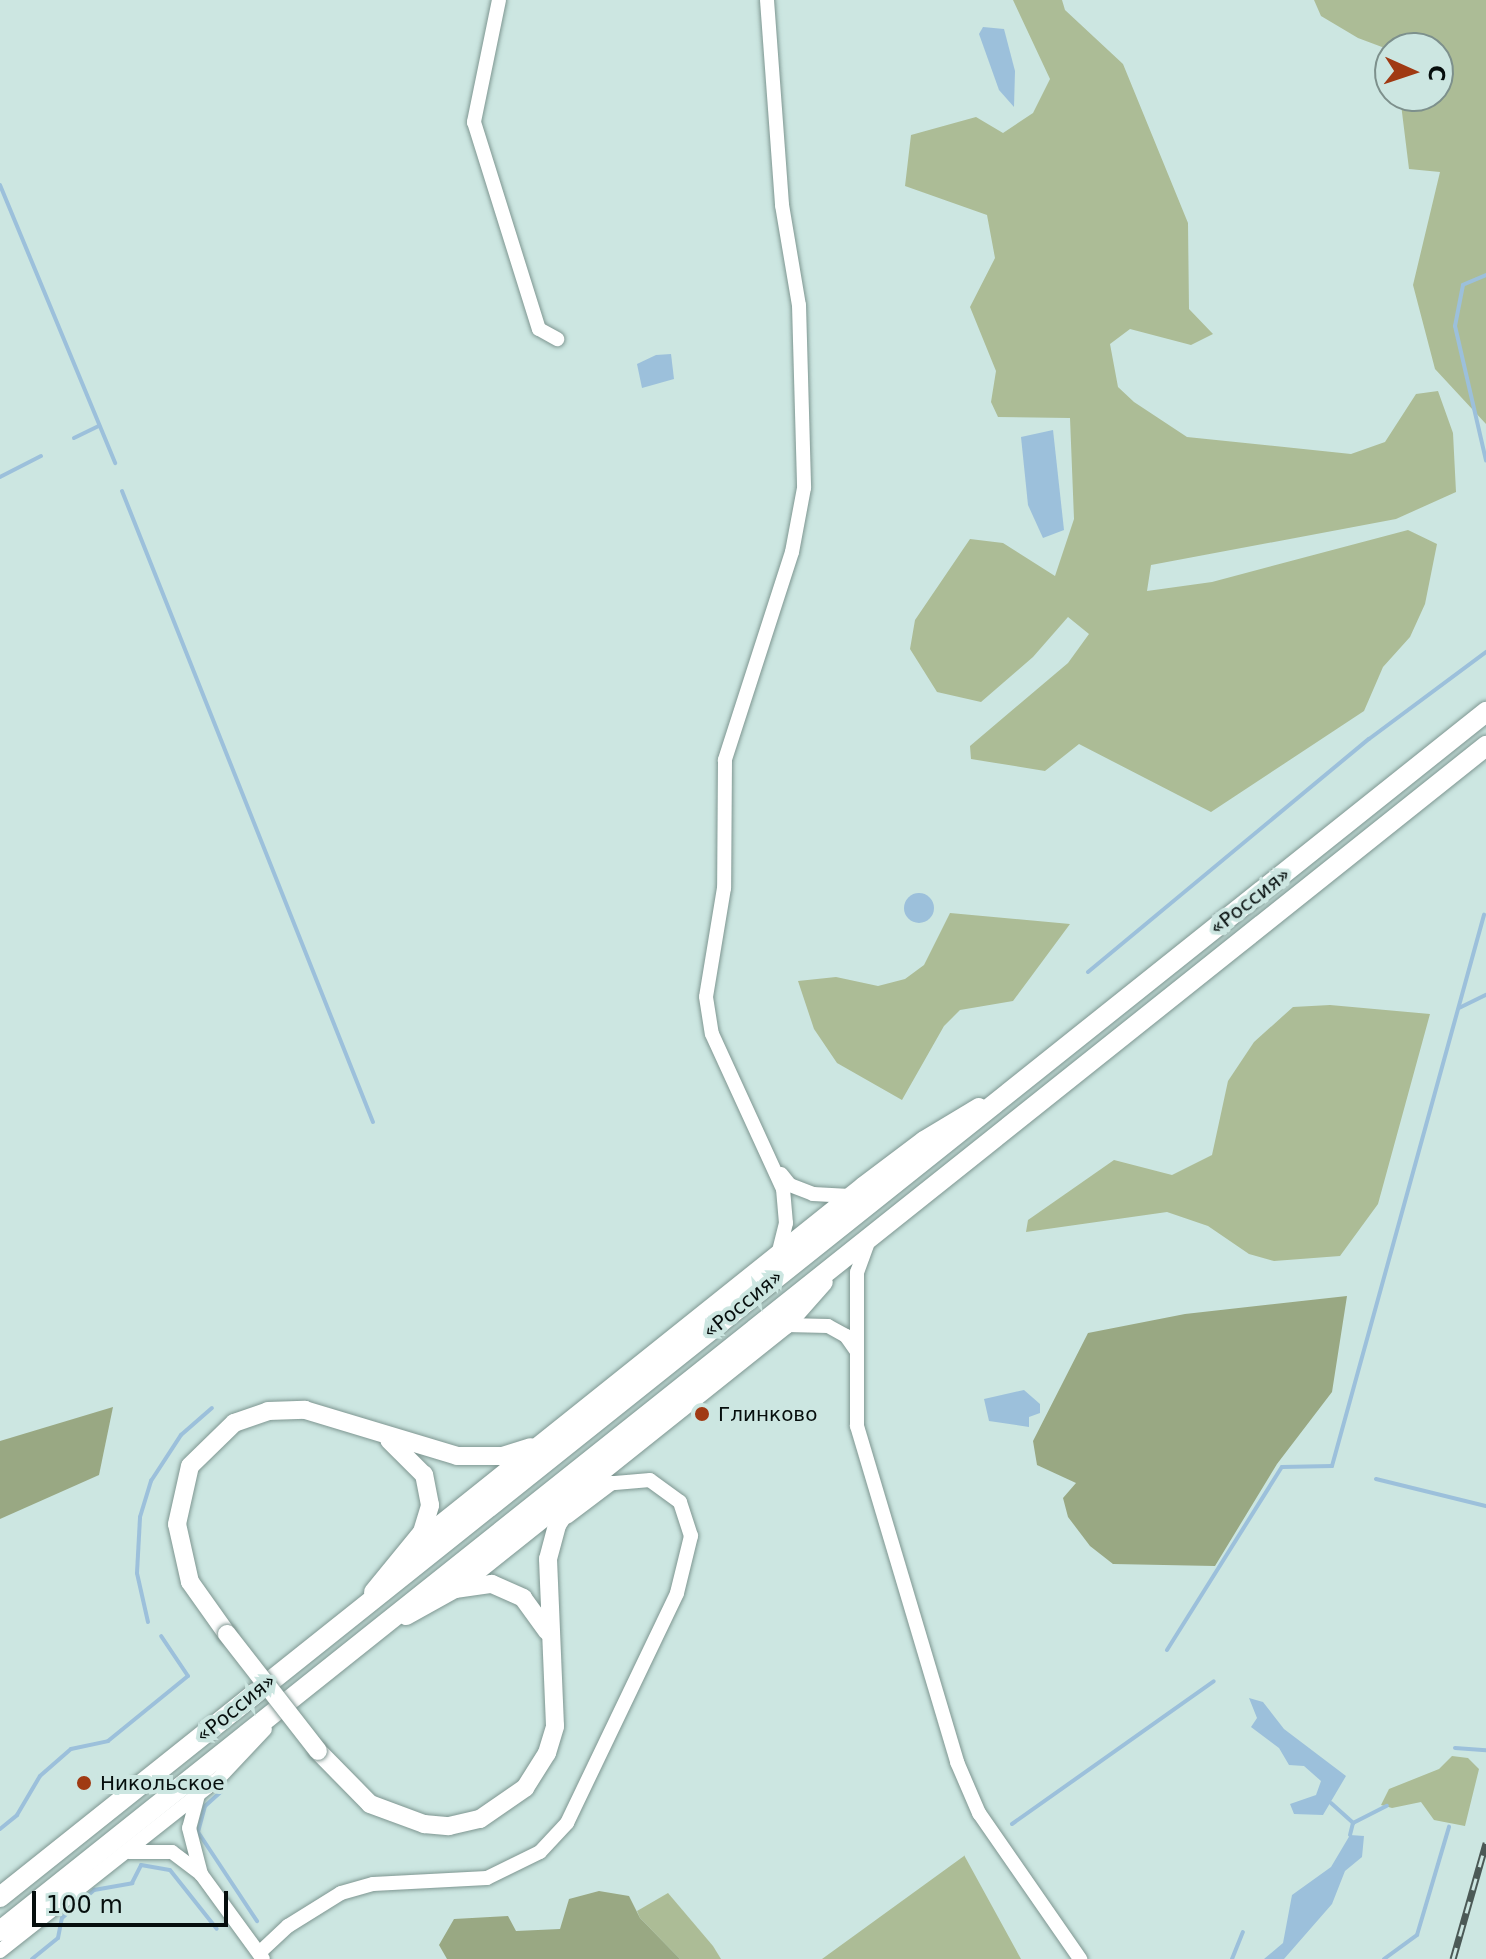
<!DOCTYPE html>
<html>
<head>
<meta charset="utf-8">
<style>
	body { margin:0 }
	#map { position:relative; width:1486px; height:1959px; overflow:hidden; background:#cce6e1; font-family:"DejaVu Sans",sans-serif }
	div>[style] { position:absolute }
	.green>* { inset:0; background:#acbc96 }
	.forest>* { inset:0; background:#99a883 }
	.water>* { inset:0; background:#9cc0db }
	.round { border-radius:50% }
	.stream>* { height:4px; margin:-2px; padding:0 2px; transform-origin:2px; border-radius:2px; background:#9cc0db }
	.roads { filter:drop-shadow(0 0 2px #7e9691) drop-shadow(0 0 2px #7e9691) }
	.minor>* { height:14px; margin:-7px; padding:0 7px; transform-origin:7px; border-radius:7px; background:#fff }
	.major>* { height:18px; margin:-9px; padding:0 9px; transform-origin:9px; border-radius:9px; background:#fff }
	.highway>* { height:20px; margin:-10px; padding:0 10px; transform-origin:10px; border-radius:10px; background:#fff }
	.rail>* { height:7px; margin-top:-3.5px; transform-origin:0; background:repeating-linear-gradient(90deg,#cce6e1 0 12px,#4b5956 0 24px); box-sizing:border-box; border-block:2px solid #4b5956 }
	.bridges { filter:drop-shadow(0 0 2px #7e9691) drop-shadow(0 0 2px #7e9691) }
	.major-bridge>* { height:18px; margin:-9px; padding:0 9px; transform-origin:9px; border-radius:9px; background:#fff }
	.dots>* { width:22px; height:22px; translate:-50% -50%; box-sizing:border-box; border:4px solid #cce6e1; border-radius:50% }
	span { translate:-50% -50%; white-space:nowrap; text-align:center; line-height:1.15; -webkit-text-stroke:8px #cce6e1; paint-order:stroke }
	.street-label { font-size:20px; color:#060e0d }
	.poi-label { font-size:20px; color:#060e0d }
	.left { translate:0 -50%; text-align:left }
	.north { position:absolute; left:1374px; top:32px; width:80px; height:80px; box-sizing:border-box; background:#cce6e1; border:2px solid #7d908c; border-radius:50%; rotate:93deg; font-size:22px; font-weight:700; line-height:32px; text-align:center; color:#060e0d }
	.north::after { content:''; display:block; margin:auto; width:28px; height:36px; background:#a03a13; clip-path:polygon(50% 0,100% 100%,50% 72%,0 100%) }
	.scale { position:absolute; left:32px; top:1891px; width:196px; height:36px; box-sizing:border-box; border:4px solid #060e0d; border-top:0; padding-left:10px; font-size:24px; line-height:28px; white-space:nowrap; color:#060e0d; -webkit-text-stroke:6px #cce6e1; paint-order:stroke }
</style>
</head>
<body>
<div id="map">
	<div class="green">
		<div style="clip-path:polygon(1013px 0,1062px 0,1065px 10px,1123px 64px,1188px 223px,1189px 309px,1213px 334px,1191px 345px,1130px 329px,1110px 344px,1118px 387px,1134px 402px,1187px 437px,1351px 454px,1385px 442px,1416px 394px,1438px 391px,1453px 433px,1456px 492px,1396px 519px,1151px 565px,1147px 591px,1212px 582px,1408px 530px,1437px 544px,1425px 604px,1410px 637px,1383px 667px,1364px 711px,1211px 812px,1079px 744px,1045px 771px,971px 759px,970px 746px,1068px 663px,1089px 634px,1068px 617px,1033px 657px,981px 702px,937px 692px,910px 649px,915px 620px,970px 539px,1003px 543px,1055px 576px,1074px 519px,1070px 418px,998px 417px,991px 402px,996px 371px,970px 307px,995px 258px,987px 215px,905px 186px,911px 135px,976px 117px,1003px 133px,1033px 113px,1050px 79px)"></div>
		<div style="clip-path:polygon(1314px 0,1486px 0,1486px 424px,1435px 369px,1413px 285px,1440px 172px,1409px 169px,1400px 96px,1438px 96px,1438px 48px,1390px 50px,1358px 38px,1321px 16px)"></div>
		<div style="clip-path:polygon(950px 913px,1070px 924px,1013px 1001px,960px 1010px,944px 1026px,902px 1100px,837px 1063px,814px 1029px,798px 981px,836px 977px,878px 986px,905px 979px,924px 965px)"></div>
		<div style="clip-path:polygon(1330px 1005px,1430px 1014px,1378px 1204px,1340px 1256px,1274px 1261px,1249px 1254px,1208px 1226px,1167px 1212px,1026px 1232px,1028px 1220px,1114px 1160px,1172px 1175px,1212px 1155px,1228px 1081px,1254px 1042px,1293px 1007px)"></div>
		<div style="clip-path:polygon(1452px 1756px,1468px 1758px,1479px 1769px,1465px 1826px,1434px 1820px,1421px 1802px,1392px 1808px,1381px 1805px,1389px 1789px,1439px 1769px)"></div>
		<div style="clip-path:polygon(964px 1855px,1021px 1959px,822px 1959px,964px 1856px)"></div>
		<div style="clip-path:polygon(668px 1893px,713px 1946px,721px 1959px,680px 1959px,640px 1918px,637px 1911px)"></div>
	</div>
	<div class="forest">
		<div style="clip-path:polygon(1347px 1296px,1332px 1392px,1277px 1464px,1215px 1566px,1113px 1564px,1090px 1546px,1068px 1517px,1063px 1498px,1076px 1483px,1037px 1465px,1033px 1441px,1088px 1333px,1185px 1314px)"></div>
		<div style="clip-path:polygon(113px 1407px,99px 1475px,0 1519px,0 1441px)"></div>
		<div style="clip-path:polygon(599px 1891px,629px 1896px,640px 1918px,680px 1959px,447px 1959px,439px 1945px,454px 1919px,508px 1916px,516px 1931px,560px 1929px,569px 1899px)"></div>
	</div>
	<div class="water">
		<div style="clip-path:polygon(983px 27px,1004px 29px,1015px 71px,1014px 107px,999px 90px,979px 34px)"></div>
		<div style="clip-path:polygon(671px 354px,674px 379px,642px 388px,637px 364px,656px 355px)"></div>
		<div style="clip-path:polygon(1053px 430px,1064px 530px,1043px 538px,1028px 505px,1021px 437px)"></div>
		<div class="round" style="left:904px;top:893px;width:30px;height:30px"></div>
		<div style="clip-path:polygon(1024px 1390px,1040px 1404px,1040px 1413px,1029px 1417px,1029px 1427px,989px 1421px,984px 1399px)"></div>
		<div style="clip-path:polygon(1249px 1698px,1263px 1702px,1284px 1729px,1346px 1776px,1323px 1815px,1294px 1814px,1290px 1804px,1316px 1795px,1321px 1781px,1304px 1766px,1289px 1765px,1279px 1748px,1251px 1727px,1257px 1718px)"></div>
		<div style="clip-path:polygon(1350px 1835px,1364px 1836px,1362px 1857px,1345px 1871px,1332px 1904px,1284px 1959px,1264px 1959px,1283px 1943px,1292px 1895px,1331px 1867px)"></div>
	</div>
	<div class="stream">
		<div style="left:0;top:185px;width:301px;rotate:67.5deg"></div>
		<div style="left:1486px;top:275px;width:25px;rotate:157deg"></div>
		<div style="left:1463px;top:285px;width:42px;rotate:101deg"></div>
		<div style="left:1455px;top:326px;width:138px;rotate:77deg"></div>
		<div style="left:74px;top:438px;width:28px;rotate:-26deg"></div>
		<div style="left:0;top:477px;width:46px;rotate:-27.1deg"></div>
		<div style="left:122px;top:491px;width:679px;rotate:68.31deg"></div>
		<div style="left:1088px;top:972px;width:365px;rotate:-39.7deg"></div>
		<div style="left:1369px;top:739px;width:146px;rotate:-36.6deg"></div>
		<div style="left:1459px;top:1008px;width:30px;rotate:-26deg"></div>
		<div style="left:1376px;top:1479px;width:113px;rotate:13.8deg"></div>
		<div style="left:148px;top:1622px;width:50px;rotate:-102.7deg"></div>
		<div style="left:137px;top:1573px;width:56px;rotate:-86.9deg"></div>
		<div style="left:140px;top:1517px;width:38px;rotate:-73deg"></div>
		<div style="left:151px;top:1481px;width:55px;rotate:-56.9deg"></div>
		<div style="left:181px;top:1435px;width:41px;rotate:-41.1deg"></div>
		<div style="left:1167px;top:1650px;width:216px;rotate:-57.9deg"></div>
		<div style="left:1282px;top:1467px;width:50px;rotate:-1.1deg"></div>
		<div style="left:1332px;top:1466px;width:572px;rotate:-74.58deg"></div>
		<div style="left:1455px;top:1748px;width:31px;rotate:4deg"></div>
		<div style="left:224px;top:1789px;width:25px;rotate:138deg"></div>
		<div style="left:205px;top:1806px;width:27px;rotate:105deg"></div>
		<div style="left:198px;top:1832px;width:107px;rotate:56.5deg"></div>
		<div style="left:1331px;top:1803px;width:30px;rotate:42deg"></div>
		<div style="left:1012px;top:1824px;width:247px;rotate:-35.3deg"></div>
		<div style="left:0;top:1829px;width:22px;rotate:-39deg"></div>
		<div style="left:17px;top:1815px;width:45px;rotate:-59.5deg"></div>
		<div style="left:40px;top:1776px;width:41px;rotate:-41.1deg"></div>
		<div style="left:71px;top:1749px;width:38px;rotate:-12deg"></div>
		<div style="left:108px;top:1741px;width:103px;rotate:-39.1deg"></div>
		<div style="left:188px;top:1676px;width:48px;rotate:-124deg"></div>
		<div style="left:1350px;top:1835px;width:12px;rotate:-76deg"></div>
		<div style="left:1353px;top:1823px;width:38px;rotate:-27deg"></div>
		<div style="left:32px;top:1959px;width:33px;rotate:-39deg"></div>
		<div style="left:58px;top:1938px;width:20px;rotate:-79deg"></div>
		<div style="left:62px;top:1918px;width:43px;rotate:-41.2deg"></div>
		<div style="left:94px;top:1890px;width:39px;rotate:-10deg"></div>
		<div style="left:132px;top:1883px;width:20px;rotate:-63deg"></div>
		<div style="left:141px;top:1865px;width:29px;rotate:10deg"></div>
		<div style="left:170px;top:1870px;width:75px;rotate:51.5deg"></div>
		<div style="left:1232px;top:1959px;width:29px;rotate:-68deg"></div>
		<div style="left:1384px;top:1959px;width:41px;rotate:-36deg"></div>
		<div style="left:1417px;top:1935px;width:113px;rotate:-73.5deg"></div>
	</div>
	<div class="roads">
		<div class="minor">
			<div style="left:499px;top:0;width:125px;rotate:101.6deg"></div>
			<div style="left:474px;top:122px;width:217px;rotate:72.6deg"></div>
			<div style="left:539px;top:329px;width:21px;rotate:29deg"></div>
			<div style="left:767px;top:0;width:206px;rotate:85.8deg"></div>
			<div style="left:782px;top:205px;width:101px;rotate:80.4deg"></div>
			<div style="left:799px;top:305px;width:183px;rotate:88.4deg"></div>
			<div style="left:804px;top:488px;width:65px;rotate:100.6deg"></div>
			<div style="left:792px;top:552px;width:219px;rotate:107.9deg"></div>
			<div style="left:725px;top:760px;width:128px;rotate:90.4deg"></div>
			<div style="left:724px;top:888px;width:110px;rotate:99.4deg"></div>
			<div style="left:706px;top:997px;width:37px;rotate:81deg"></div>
			<div style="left:712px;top:1034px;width:170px;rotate:65.4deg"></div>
			<div style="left:783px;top:1189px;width:34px;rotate:85deg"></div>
			<div style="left:786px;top:1223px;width:32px;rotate:104deg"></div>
			<div style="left:781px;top:1174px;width:14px;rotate:51deg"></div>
			<div style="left:790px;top:1185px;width:25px;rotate:21deg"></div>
			<div style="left:813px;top:1194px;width:37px;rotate:3deg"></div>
			<div style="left:867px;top:1245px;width:29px;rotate:110deg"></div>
			<div style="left:857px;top:1272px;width:154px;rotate:90deg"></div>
			<div style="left:857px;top:1426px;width:351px;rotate:73.4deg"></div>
			<div style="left:957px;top:1762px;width:56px;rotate:66.7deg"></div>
			<div style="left:979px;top:1813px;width:178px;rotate:55.3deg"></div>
			<div style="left:786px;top:1325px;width:42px;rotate:1.4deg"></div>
			<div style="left:828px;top:1326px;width:21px;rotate:29deg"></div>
			<div style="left:846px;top:1336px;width:19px;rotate:55deg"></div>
			<div style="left:198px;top:1795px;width:34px;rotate:105deg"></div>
			<div style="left:189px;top:1828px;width:48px;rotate:75.4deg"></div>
			<div style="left:201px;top:1874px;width:105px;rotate:53.9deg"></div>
			<div style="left:129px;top:1852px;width:43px"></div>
			<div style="left:172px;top:1852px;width:36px;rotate:37deg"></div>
			<div style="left:0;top:1951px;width:279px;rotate:-38.3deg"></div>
			<div style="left:219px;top:1778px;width:67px;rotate:-46.8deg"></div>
			<div style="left:259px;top:1953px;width:40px;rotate:-43deg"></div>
			<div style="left:288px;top:1926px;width:62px;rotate:-31.9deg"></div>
			<div style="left:341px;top:1893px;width:33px;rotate:-16deg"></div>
			<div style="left:373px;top:1884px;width:114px;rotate:-3deg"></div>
			<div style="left:487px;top:1878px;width:59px;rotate:-26.1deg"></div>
			<div style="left:540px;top:1852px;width:40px;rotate:-47deg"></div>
			<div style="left:567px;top:1823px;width:255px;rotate:-64.4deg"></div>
			<div style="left:677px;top:1593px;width:59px;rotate:-76.2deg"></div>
			<div style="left:691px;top:1536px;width:36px;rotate:-108deg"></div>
			<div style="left:680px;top:1502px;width:37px;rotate:-144deg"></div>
			<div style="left:650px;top:1480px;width:38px;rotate:175deg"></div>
			<div style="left:612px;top:1483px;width:56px;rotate:142.9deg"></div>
		</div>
		<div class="major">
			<div style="left:413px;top:1546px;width:576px;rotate:-38.66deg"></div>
			<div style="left:863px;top:1186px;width:76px;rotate:-37deg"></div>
			<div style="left:924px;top:1140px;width:64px;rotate:-31deg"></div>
			<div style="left:455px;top:1589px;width:423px;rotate:-38.6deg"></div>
			<div style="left:786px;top:1325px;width:57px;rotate:-48.5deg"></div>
			<div style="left:373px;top:1592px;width:77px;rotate:-50.8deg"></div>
			<div style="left:422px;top:1532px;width:28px;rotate:-73deg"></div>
			<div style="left:430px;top:1505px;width:31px;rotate:-101deg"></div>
			<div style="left:424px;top:1475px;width:49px;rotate:-135deg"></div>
			<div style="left:406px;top:1616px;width:56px;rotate:-28.9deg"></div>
			<div style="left:455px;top:1589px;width:37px;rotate:-8deg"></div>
			<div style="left:492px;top:1584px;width:34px;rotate:24deg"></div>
			<div style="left:523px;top:1598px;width:41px;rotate:54deg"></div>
			<div style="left:227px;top:1634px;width:64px;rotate:-125.4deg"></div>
			<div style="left:190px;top:1582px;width:59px;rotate:-102.6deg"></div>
			<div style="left:177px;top:1524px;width:59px;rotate:-77.4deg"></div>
			<div style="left:190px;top:1466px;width:62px;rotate:-44.3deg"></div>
			<div style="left:234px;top:1423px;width:36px;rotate:-19deg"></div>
			<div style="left:268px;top:1411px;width:37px;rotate:-2deg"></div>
			<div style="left:305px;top:1410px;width:159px;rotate:16.8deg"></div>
			<div style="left:457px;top:1456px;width:45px"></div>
			<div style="left:502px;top:1456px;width:30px;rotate:-17deg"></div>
			<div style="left:318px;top:1751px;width:74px;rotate:45.5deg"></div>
			<div style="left:370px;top:1804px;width:58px;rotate:20.3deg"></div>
			<div style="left:424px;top:1824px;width:25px;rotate:5deg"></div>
			<div style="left:449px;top:1826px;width:32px;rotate:-13deg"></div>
			<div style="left:480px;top:1819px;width:55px;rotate:-34.6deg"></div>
			<div style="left:525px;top:1788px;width:41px;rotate:-57.8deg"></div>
			<div style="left:547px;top:1753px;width:28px;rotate:-73deg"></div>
			<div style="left:555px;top:1726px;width:167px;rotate:-92.4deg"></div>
			<div style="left:548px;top:1559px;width:35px;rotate:-75deg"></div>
			<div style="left:557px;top:1525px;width:42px;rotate:-56.7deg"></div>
		</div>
		<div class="highway">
			<div style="left:0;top:1897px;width:1901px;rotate:-38.57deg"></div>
			<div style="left:0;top:1931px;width:1901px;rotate:-38.57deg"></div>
		</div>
	</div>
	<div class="rail">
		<div style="left:1453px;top:1959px;width:121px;rotate:-74.1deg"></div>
	</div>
	<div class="bridges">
		<div class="major-bridge">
			<div style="left:227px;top:1634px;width:148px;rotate:52.1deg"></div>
		</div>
	</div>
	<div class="dots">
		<div style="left:702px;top:1414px;background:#a03a13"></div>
		<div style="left:84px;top:1783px;background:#a03a13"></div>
	</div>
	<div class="street-label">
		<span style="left:1250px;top:901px;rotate:-38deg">«Россия»</span>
		<span style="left:743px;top:1304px;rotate:-39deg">«Россия»</span>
		<span style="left:236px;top:1708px;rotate:-39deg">«Россия»</span>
	</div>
	<div class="poi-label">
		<span class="left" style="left:718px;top:1414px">Глинково</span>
		<span class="left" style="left:100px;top:1783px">Никольское</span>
	</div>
	<div class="north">С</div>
	<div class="scale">100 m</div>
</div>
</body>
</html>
